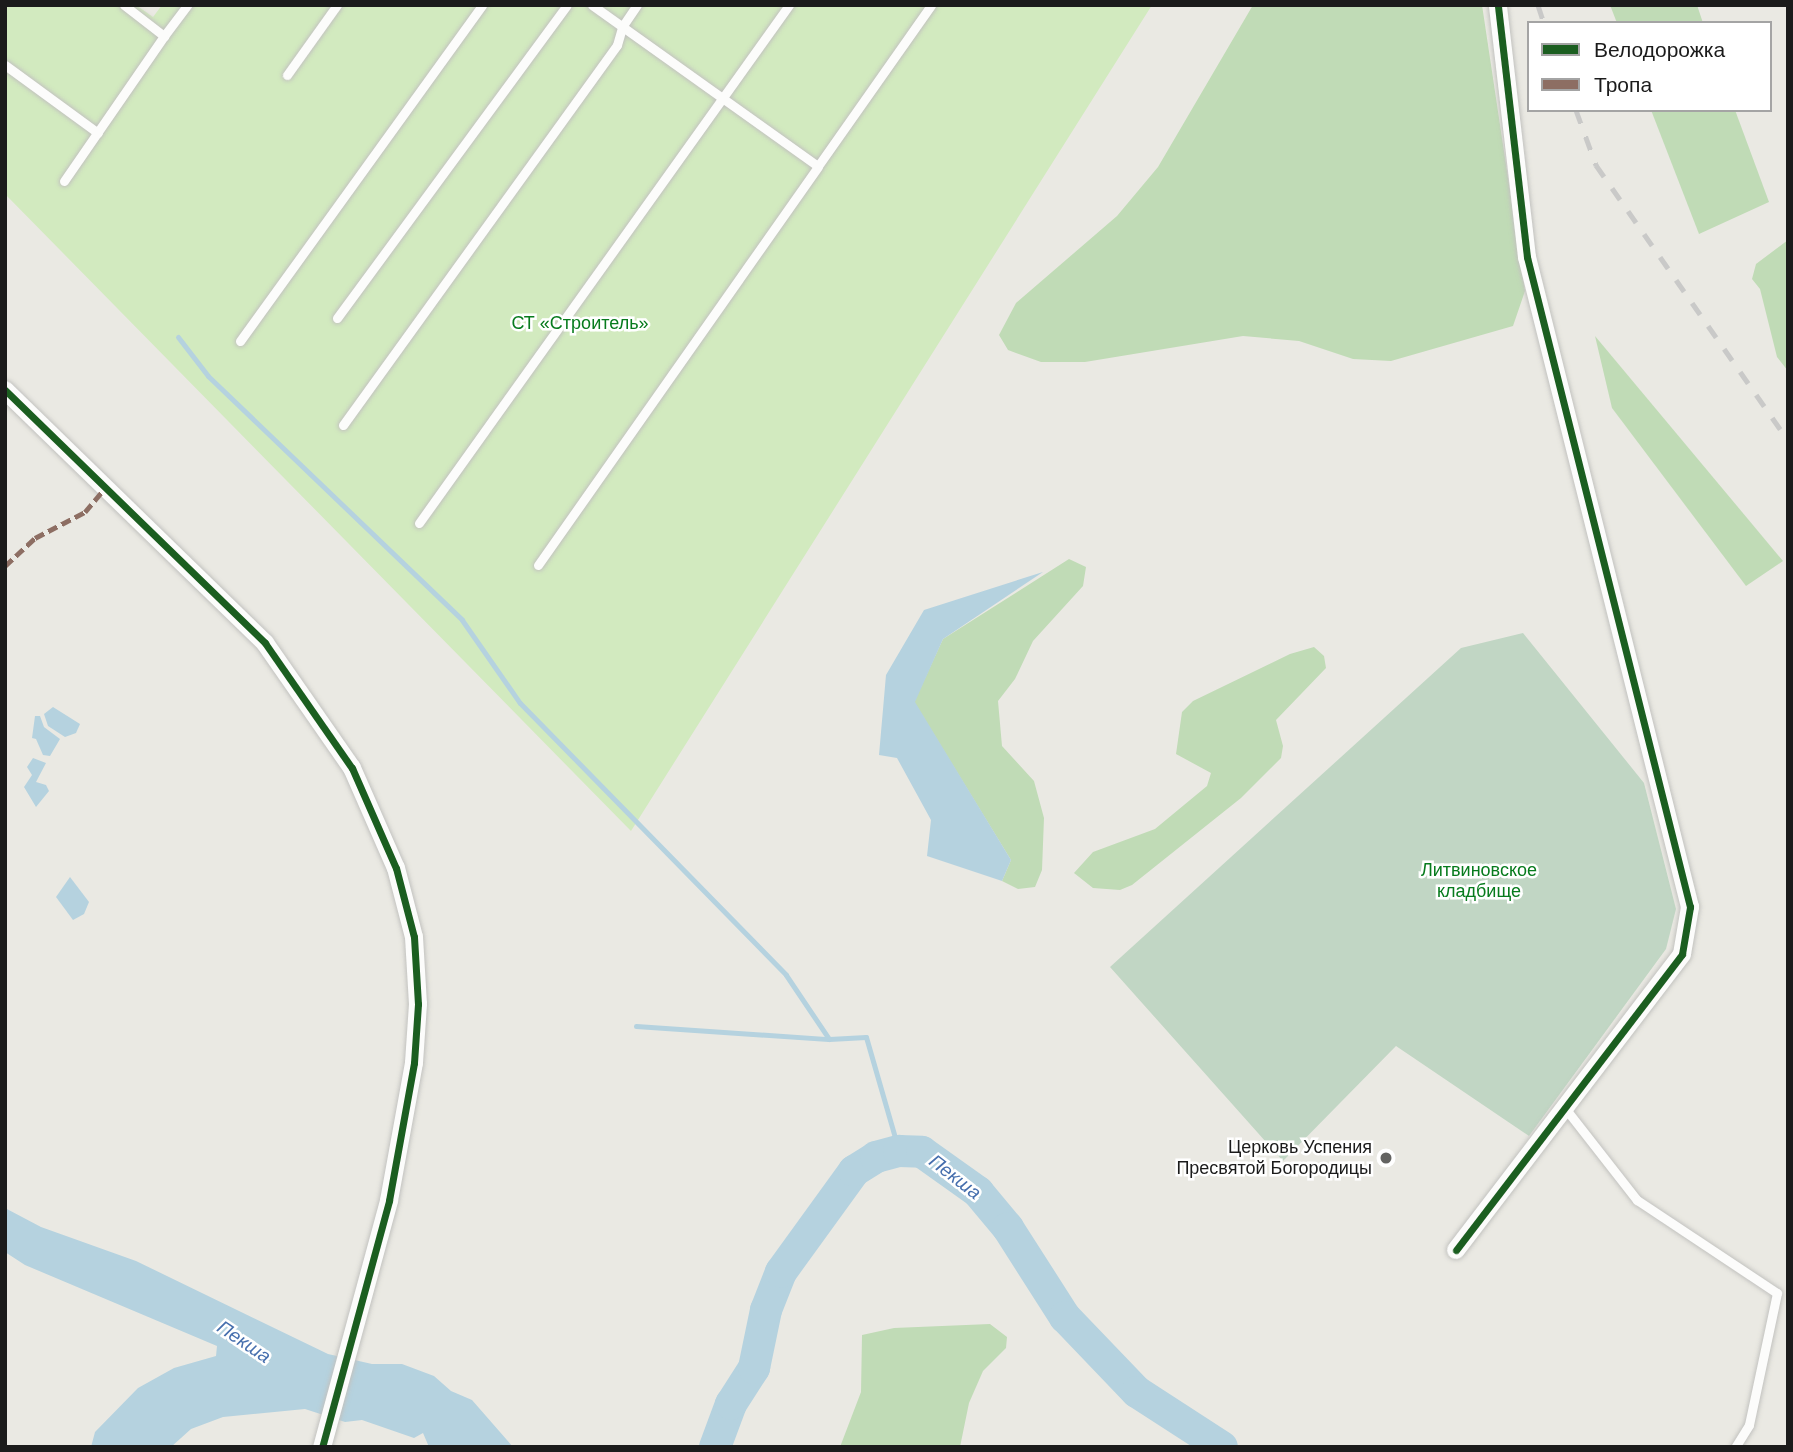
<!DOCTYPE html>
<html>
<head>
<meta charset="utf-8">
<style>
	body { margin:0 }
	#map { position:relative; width:1793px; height:1452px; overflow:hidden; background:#eae9e3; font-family:Arial,sans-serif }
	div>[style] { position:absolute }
	.grass>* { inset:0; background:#d2eabf }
	.forest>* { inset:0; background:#c0dbb6 }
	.cemetery>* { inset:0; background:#c1d6c4 }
	.water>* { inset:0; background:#b5d2df }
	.stream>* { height:5px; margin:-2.5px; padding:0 2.5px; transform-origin:2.5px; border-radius:2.5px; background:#b5d2df }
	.river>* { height:32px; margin:-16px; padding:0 16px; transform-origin:16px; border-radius:16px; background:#b5d2df }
	.roads { filter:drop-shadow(0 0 2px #c2c2bf) drop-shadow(0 0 2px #c2c2bf) }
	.service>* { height:9px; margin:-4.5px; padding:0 4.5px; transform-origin:4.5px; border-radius:4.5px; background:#fcfcfb }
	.minor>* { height:18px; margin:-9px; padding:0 9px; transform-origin:9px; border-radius:9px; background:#fcfcfb }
	.rail>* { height:5px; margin-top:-2.5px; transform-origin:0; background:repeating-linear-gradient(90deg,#c9c9c8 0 14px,transparent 0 28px) }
	.quiet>* { height:5px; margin-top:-2.5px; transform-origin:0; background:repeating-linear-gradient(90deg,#8d6e63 0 10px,transparent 0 15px) }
	.cycleway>* { height:7px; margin:-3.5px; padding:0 3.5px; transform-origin:3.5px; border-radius:3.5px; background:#1b5e20 }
	.dots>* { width:19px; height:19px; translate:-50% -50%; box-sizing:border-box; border:4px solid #fff; border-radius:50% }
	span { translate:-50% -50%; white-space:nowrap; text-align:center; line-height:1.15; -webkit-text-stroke:5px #fff; paint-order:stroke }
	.park-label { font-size:18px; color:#077b1d }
	.poi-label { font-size:18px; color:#1b1b1b }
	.right { translate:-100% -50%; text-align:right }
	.water-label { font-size:19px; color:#456ead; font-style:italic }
	.frame { position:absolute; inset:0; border:7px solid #1b1b1b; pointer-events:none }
	.legend { position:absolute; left:1527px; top:21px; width:245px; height:91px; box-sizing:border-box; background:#fff; border:2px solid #a4a4a4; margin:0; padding:9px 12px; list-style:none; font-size:21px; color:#1b1b1b }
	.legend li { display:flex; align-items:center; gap:14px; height:35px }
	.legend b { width:35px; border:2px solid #a4a4a4 }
</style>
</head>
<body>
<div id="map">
	<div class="grass">
		<div style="clip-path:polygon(5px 5px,136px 5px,153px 17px,162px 5px,1152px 5px,631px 831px,5px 194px)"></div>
	</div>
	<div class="forest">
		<div style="clip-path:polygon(1253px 5px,1482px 5px,1525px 291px,1513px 326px,1391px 361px,1353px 359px,1299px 341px,1243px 336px,1085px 362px,1041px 362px,1008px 350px,999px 335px,1016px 303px,1117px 216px,1158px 167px)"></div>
		<div style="clip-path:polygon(1610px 5px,1697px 5px,1703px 23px,1617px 23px)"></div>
		<div style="clip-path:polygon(1651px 110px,1735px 110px,1769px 202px,1699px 234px)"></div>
		<div style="clip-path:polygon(1788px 240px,1788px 371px,1777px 357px,1760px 289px,1752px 279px,1756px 264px)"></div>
		<div style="clip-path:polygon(1595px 336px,1783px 561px,1746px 586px,1612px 408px)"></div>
		<div style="clip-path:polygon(1069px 559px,1086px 567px,1083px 586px,1033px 641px,1015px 679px,998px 701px,1002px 746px,1034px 781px,1044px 818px,1042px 870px,1035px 887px,1018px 889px,1002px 881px,1011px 860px,914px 702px,943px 639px)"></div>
		<div style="clip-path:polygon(1314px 647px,1324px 656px,1326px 668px,1276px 720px,1283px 746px,1281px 758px,1241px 798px,1132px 885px,1120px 890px,1093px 888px,1074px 873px,1093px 852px,1155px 829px,1207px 786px,1211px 773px,1176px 754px,1182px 712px,1193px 701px,1290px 654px)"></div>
		<div style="clip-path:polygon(990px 1324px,1007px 1337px,1006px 1348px,983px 1371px,969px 1403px,960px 1447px,840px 1447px,861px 1392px,862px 1335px,894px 1328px)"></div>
	</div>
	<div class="cemetery">
		<div style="clip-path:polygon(1523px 633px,1644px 783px,1676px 909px,1666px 949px,1529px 1136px,1396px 1046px,1283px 1161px,1110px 967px,1461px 648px)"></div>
	</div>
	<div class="water">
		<div style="clip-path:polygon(1043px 572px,943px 639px,915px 702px,1011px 860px,1002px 881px,927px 856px,931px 820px,897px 758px,879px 755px,886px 675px,924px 610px)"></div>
		<div style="clip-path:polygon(53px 707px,80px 724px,76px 733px,65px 737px,48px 726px,44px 714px)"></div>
		<div style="clip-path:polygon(35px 716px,40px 716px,44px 727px,60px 739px,50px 756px,43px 755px,36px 739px,32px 738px)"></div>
		<div style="clip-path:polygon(33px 758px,46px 763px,36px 782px,46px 785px,49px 791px,36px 807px,24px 787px,32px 775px,27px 767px)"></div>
		<div style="clip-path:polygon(70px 877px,89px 902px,84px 914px,73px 920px,56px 897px)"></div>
		<div style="clip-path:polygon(5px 1208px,41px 1227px,136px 1261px,328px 1354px,372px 1364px,402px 1364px,434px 1376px,451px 1391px,472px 1400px,513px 1447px,429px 1447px,423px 1433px,414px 1438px,362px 1420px,345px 1422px,305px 1409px,223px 1417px,191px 1429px,171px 1447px,91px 1447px,95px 1432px,138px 1388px,174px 1368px,216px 1356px,217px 1346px,25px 1265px,5px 1252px)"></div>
		<div style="clip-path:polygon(713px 1422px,732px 1426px,730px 1447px,704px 1447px)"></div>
	</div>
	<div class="stream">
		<div style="left:178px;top:337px;width:49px;rotate:52.4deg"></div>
		<div style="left:208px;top:376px;width:352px;rotate:43.8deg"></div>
		<div style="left:462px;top:620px;width:101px;rotate:55.1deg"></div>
		<div style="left:520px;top:703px;width:380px;rotate:45.6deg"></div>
		<div style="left:786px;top:975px;width:77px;rotate:56.1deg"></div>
		<div style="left:829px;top:1039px;width:37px;rotate:-3deg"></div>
		<div style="left:866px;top:1037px;width:119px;rotate:73.9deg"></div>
		<div style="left:636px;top:1026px;width:193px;rotate:3.9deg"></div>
	</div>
	<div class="river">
		<div style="left:715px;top:1447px;width:46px;rotate:-69.6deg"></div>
		<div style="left:731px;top:1404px;width:43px;rotate:-57.4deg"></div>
		<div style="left:754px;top:1368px;width:59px;rotate:-78.3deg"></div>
		<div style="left:766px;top:1310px;width:41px;rotate:-68.5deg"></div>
		<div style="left:781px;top:1272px;width:125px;rotate:-54.1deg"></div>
		<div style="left:854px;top:1171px;width:26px;rotate:-32deg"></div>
		<div style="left:876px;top:1157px;width:24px;rotate:-15deg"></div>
		<div style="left:899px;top:1151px;width:23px;rotate:2deg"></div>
		<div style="left:922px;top:1152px;width:69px;rotate:35.5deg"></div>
		<div style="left:978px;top:1192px;width:47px;rotate:50.2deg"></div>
		<div style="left:1008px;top:1228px;width:106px;rotate:57.4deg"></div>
		<div style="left:1065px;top:1317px;width:104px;rotate:46.2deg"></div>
		<div style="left:1137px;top:1392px;width:101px;rotate:32.9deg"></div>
	</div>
	<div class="roads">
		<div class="service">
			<div style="left:124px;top:5px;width:51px;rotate:37.8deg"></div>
			<div style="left:164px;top:36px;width:39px;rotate:-53deg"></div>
			<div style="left:592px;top:5px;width:277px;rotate:35.5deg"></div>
			<div style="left:818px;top:166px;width:197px;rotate:-54.9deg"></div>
			<div style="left:5px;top:65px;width:115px;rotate:36.2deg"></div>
			<div style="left:287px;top:75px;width:86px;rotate:-54.5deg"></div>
			<div style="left:64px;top:181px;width:176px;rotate:-55.4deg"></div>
			<div style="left:337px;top:318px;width:388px;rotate:-53.7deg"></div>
			<div style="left:240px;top:341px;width:414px;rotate:-54.2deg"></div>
			<div style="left:343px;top:425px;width:468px;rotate:-54.2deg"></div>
			<div style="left:617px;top:45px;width:19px;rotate:-74deg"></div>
			<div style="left:622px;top:27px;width:27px;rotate:-56deg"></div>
			<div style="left:419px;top:523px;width:637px;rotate:-54.46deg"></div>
			<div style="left:538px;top:565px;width:487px;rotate:-54.9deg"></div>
			<div style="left:1565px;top:1108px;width:117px;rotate:52deg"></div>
			<div style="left:1637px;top:1200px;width:168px;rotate:33.6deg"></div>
			<div style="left:1777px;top:1293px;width:135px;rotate:102deg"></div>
			<div style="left:1749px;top:1425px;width:26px;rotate:122deg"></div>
		</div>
		<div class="minor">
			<div style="left:5px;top:390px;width:363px;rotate:44.2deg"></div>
			<div style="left:265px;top:643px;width:152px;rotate:55.2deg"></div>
			<div style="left:352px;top:768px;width:109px;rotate:66.3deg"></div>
			<div style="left:396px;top:868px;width:71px;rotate:75.4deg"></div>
			<div style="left:414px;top:937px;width:67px;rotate:86.6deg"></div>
			<div style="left:418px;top:1004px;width:59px;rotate:93.9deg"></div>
			<div style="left:414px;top:1063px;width:140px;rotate:100.3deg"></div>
			<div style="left:389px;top:1201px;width:255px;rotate:105.2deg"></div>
			<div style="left:1456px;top:1250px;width:372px;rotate:-52.6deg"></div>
			<div style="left:1682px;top:954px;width:48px;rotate:-80.3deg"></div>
			<div style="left:1690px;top:907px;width:670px;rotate:-104.08deg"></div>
			<div style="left:1527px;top:257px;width:254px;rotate:-96.6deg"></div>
		</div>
	</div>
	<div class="rail">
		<div style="left:1538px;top:5px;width:19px;rotate:72deg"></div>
		<div style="left:1576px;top:110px;width:59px;rotate:70deg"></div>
		<div style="left:1596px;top:165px;width:335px;rotate:55.1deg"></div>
	</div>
	<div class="quiet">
		<div style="left:5px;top:566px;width:41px;rotate:-43deg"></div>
		<div style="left:35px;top:538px;width:56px;rotate:-27.5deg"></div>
		<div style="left:85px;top:512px;width:31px;rotate:-50deg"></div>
	</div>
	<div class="cycleway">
		<div style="left:5px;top:390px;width:363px;rotate:44.2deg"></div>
		<div style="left:265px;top:643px;width:152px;rotate:55.2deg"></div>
		<div style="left:352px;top:768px;width:109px;rotate:66.3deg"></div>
		<div style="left:396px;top:868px;width:71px;rotate:75.4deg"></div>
		<div style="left:414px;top:937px;width:67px;rotate:86.6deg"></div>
		<div style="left:418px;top:1004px;width:59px;rotate:93.9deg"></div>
		<div style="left:414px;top:1063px;width:140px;rotate:100.3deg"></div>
		<div style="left:389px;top:1201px;width:255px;rotate:105.2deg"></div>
		<div style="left:1456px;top:1250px;width:372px;rotate:-52.6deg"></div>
		<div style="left:1682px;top:954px;width:48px;rotate:-80.3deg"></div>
		<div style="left:1690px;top:907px;width:670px;rotate:-104.08deg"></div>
		<div style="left:1527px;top:257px;width:254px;rotate:-96.6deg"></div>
	</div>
	<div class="dots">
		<div style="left:1386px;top:1158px;background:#636361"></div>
	</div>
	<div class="park-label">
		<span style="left:580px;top:323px">СТ «Строитель»</span>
		<span style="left:1479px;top:881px">Литвиновское<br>кладбище</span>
	</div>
	<div class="poi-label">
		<span class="right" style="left:1372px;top:1158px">Церковь Успения<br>Пресвятой Богородицы</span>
	</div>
	<div class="water-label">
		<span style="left:955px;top:1177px;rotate:38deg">Пекша</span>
		<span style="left:244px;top:1342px;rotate:34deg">Пекша</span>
	</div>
	<div class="frame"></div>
	<ul class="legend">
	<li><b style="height:9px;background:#1b5e20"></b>Велодорожка</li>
	<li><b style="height:9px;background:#8d6e63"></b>Тропа</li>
	</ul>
</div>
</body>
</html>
